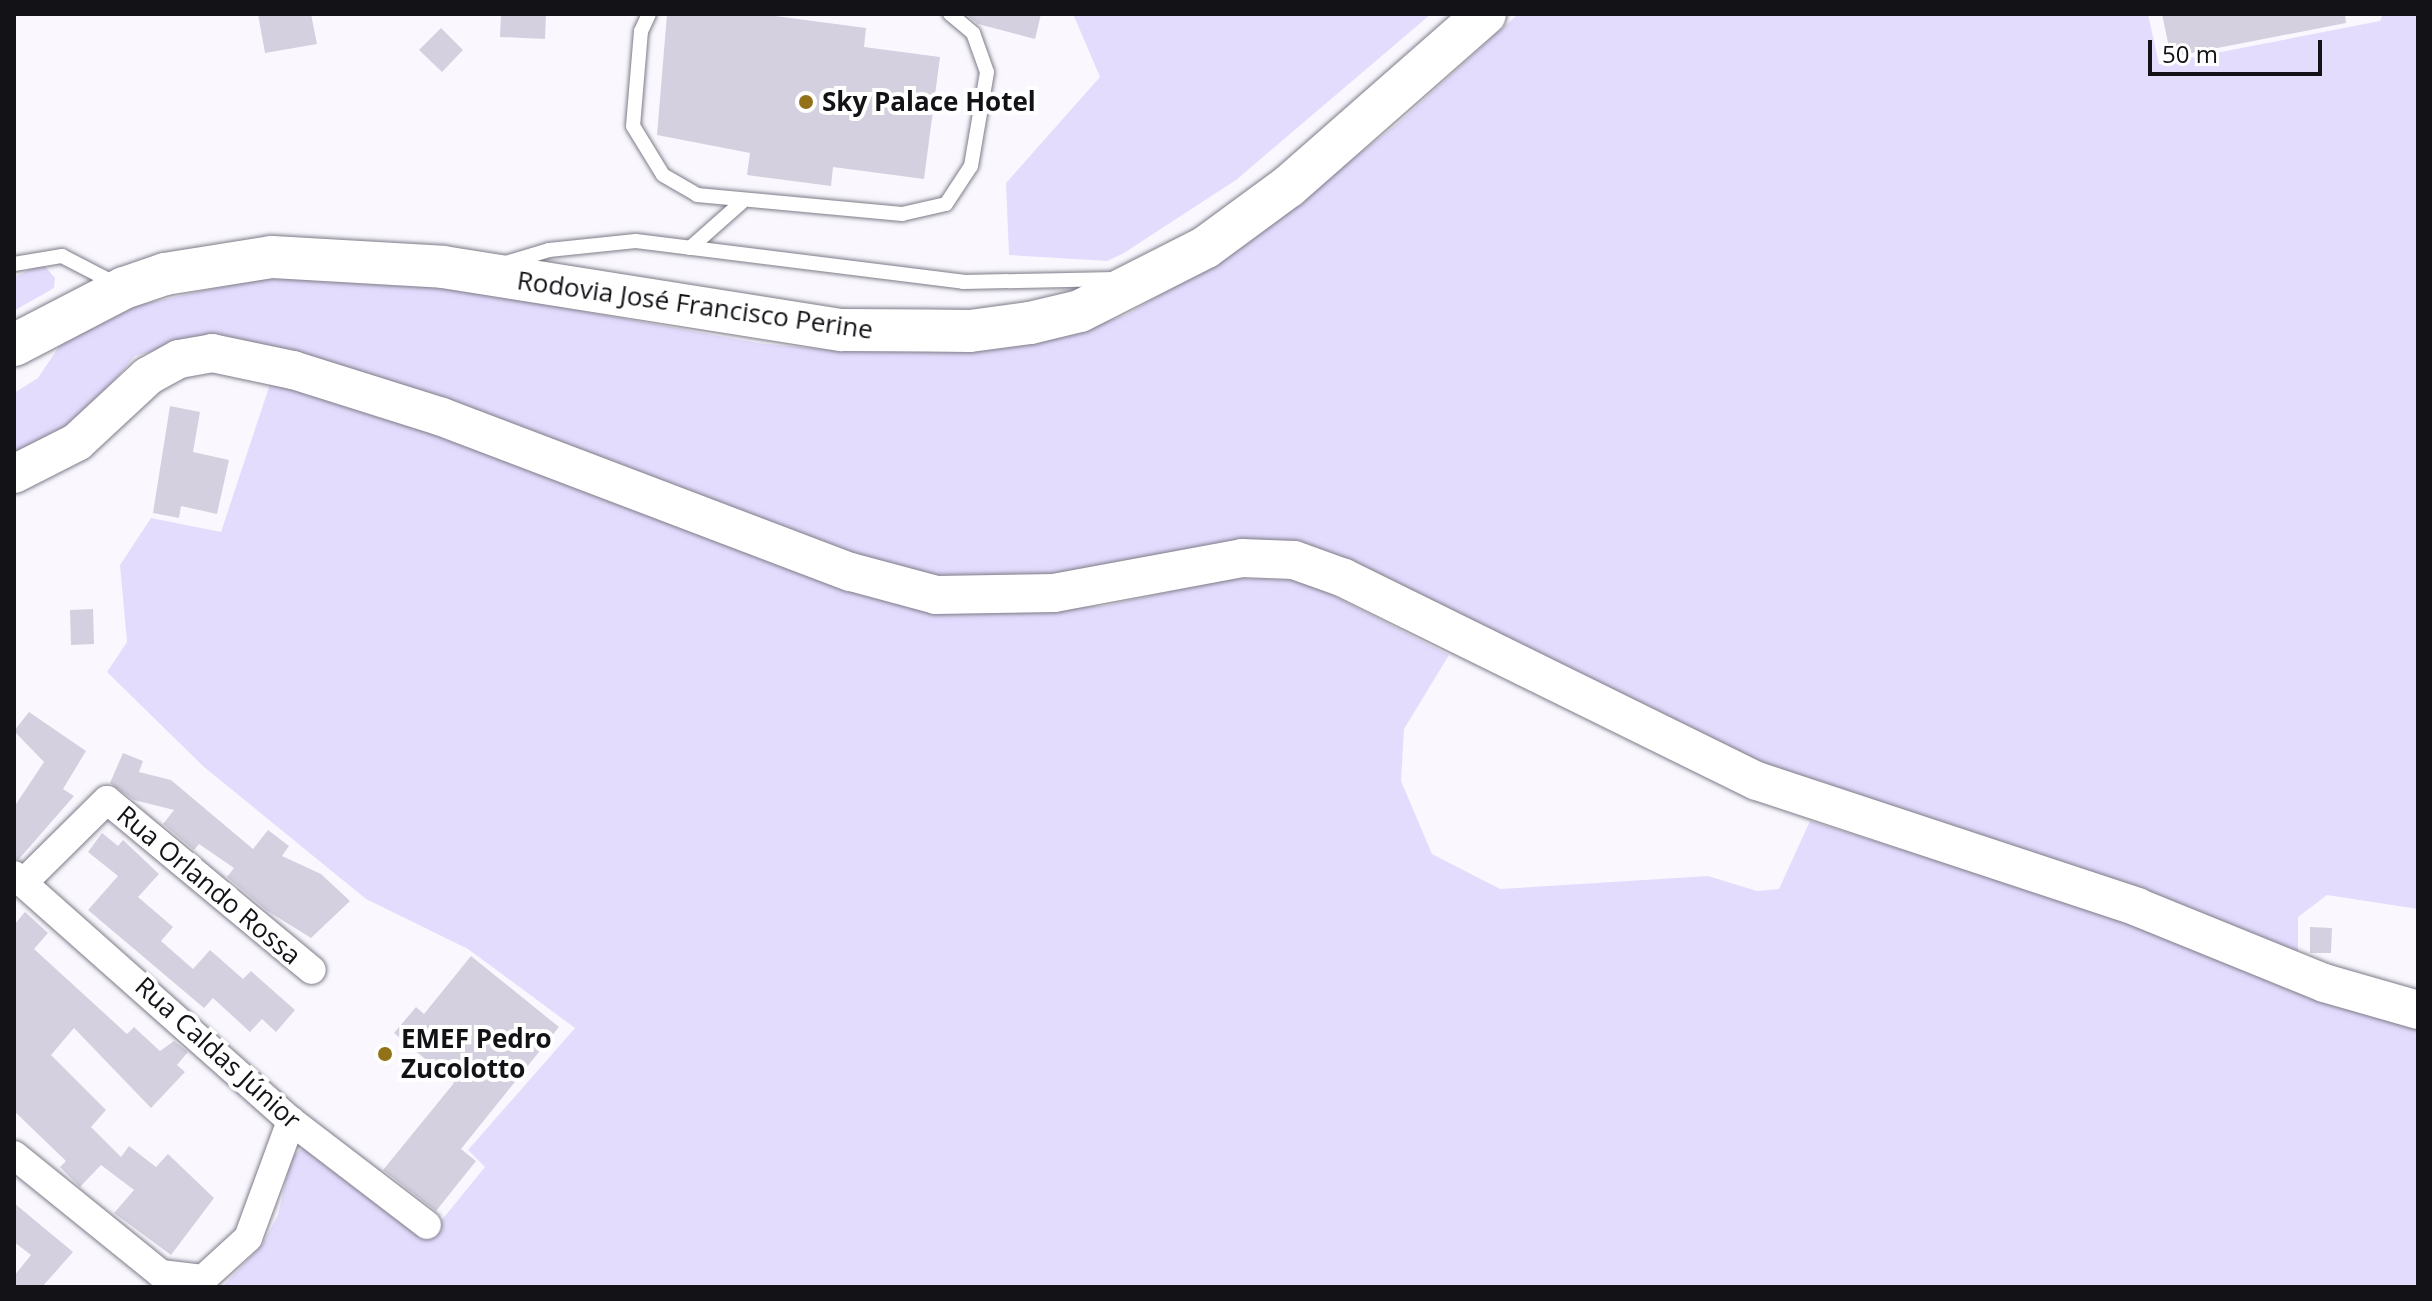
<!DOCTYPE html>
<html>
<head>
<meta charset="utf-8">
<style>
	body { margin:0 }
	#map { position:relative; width:2432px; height:1301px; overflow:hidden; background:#faf8fe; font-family:"Open Sans",sans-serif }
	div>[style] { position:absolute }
	.green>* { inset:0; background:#e4dcfd }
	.building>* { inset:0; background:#d4d0df }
	.roads { filter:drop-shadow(0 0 2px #7e7b88) drop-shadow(0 0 2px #7e7b88) }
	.lane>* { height:14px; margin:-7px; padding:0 7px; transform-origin:7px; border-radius:7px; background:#fff }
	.street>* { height:28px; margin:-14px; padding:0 14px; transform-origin:14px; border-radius:14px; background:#fff }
	.secondary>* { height:38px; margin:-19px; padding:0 19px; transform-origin:19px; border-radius:19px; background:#fff }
	.primary>* { height:42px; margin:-21px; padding:0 21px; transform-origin:21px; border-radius:21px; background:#fff }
	.dots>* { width:22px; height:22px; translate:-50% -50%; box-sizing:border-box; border:4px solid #fff; border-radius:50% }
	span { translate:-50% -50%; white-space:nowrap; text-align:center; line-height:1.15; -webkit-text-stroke:8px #fff; paint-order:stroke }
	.poi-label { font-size:26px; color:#131217; font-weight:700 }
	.left { translate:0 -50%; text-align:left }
	.street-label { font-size:26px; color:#131217 }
	.frame { position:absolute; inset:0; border:16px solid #131217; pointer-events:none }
	.scale { position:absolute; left:2148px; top:40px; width:174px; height:36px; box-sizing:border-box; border:4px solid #131217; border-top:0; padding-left:10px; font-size:24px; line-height:28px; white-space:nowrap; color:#131217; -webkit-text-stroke:6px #fff; paint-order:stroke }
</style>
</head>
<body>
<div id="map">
	<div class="green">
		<div style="clip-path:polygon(1073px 14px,1431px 14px,1236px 180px,1124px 253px,1107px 261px,1009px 255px,1006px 183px,1100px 77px)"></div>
		<div style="clip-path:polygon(1518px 14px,2148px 14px,2159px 64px,2380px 21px,2383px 14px,2418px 14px,2418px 909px,2327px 895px,2298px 917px,2298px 956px,1814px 788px,1316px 547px,1281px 541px,1068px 577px,978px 582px,896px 570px,203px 338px,135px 356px,71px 431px,14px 463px,14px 393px,38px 378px,64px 339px,131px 307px,250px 280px,292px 276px,455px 288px,758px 343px,832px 350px,955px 352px,1069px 335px,1126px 315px,1243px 246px,1397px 124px)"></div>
		<div style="clip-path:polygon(43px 264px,55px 278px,54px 288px,14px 311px,14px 277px)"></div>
		<div style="clip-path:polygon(273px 375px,966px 613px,1104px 606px,1231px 578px,1296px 580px,1318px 588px,1449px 655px,1404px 729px,1401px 781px,1432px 854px,1500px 889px,1708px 876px,1757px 891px,1779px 889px,1810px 821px,2007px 882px,2156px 933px,2320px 1002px,2418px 1029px,2418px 1287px,222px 1287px,262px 1245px,278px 1215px,291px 1157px,304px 1147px,427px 1238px,485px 1167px,468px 1150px,575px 1028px,468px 949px,366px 899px,204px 767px,107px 672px,127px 642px,120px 565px,151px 518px,221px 532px)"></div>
	</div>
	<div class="building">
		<div style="clip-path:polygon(258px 14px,311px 14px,317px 44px,265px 53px)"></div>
		<div style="clip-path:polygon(501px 14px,546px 14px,545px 39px,500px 37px)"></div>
		<div style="clip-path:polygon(667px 14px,761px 14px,866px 28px,864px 47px,940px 57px,924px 179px,833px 167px,831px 186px,747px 175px,750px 153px,657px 135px)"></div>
		<div style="clip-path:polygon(966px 14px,1041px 14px,1035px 39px,978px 24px)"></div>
		<div style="clip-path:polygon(2162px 14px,2345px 14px,2346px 23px,2171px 57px)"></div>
		<div style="clip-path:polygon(441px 28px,463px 50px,442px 72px,419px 50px)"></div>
		<div style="clip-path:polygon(170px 406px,200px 412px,193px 452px,229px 460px,217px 514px,181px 506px,179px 518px,153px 513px)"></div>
		<div style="clip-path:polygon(93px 609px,94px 644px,71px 645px,70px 610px)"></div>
		<div style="clip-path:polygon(29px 712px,86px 751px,63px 789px,74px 796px,19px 859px,14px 858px,14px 807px,44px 762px,14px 731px)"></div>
		<div style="clip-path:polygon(123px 753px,143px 761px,139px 772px,171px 780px,253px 849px,268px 830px,289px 846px,282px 856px,321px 874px,350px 901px,311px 938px,266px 910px,227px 877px,234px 868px,199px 844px,194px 850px,163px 824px,174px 810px,134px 800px,110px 783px)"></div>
		<div style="clip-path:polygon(102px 833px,118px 846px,123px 840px,159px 874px,138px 897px,173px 927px,161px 941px,193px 969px,210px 950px,243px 979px,251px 971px,295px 1010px,276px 1032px,262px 1019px,250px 1032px,213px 998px,204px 1008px,88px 910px,118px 876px,88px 852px)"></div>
		<div style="clip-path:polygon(25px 912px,48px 933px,34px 949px,127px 1034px,134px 1027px,160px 1051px,174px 1041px,188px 1052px,177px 1065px,185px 1072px,151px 1108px,74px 1028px,51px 1055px,106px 1110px,91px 1127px,121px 1157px,129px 1146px,156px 1167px,168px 1154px,214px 1198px,171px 1255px,114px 1213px,134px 1190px,101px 1165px,80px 1187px,60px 1167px,66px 1161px,14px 1111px,14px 925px)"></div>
		<div style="clip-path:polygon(2310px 927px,2332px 928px,2331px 953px,2310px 953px)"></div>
		<div style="clip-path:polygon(471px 956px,559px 1027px,461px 1149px,476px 1161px,436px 1211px,383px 1170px,454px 1083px,394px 1033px,416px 1007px,424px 1014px)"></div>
		<div style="clip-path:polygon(14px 1203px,73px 1252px,42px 1287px,14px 1287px,14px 1276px,31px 1255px,14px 1242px)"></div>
	</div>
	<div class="roads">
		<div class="lane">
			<div style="left:649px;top:14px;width:19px;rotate:115deg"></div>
			<div style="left:641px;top:31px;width:95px;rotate:94.8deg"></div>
			<div style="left:633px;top:126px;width:57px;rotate:58.5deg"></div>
			<div style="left:663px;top:175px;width:39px;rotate:30deg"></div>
			<div style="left:697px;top:195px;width:206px;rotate:5.3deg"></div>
			<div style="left:902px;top:214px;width:45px;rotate:-12.8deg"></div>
			<div style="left:946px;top:204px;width:45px;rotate:-56.7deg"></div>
			<div style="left:971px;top:166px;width:95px;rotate:-80.3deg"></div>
			<div style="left:987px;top:72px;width:41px;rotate:-109.7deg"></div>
			<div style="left:973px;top:33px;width:30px;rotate:-140deg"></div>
			<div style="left:690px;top:248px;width:69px;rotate:-41.5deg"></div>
			<div style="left:506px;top:263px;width:45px;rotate:-16.8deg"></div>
			<div style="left:549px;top:250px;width:87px;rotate:-5.9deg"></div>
			<div style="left:636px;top:241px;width:330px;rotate:7.1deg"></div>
			<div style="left:963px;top:282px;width:153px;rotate:-1.1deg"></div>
			<div style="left:14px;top:264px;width:49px;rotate:-9.5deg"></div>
			<div style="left:62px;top:256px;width:61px;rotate:27.4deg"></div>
		</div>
		<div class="street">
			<div style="left:14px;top:875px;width:370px;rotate:41.6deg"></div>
			<div style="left:291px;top:1121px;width:171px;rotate:37.4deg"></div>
			<div style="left:23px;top:883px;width:118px;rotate:-44.7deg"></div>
			<div style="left:107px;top:800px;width:266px;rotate:39.7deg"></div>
			<div style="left:14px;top:1155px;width:189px;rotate:39deg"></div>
			<div style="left:161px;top:1274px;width:42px;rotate:6.8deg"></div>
			<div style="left:203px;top:1279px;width:61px;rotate:-42.3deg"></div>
			<div style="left:248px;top:1238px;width:125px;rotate:-69.8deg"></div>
		</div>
		<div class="secondary">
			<div style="left:14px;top:474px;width:71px;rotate:-26.9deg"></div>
			<div style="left:77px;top:442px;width:97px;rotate:-42.9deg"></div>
			<div style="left:148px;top:376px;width:35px;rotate:-29deg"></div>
			<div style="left:179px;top:359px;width:34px;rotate:-10deg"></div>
			<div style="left:212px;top:353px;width:83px;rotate:11.9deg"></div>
			<div style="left:293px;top:370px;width:156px;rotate:17.5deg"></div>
			<div style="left:442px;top:417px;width:437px;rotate:20.8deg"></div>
			<div style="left:851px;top:572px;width:88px;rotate:15.1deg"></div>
			<div style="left:936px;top:595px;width:118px;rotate:-1deg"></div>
			<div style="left:1054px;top:593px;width:191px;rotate:-10.5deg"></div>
			<div style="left:1242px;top:558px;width:52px;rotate:2.2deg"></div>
			<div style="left:1294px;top:560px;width:53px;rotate:19.8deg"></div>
			<div style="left:1344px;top:578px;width:460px;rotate:26.2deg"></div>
			<div style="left:1757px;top:781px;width:400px;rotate:18.3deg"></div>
			<div style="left:2137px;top:907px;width:202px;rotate:22.1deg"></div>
			<div style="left:2324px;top:983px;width:98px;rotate:16deg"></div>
		</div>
		<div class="primary">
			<div style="left:14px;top:345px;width:124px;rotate:-27.4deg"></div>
			<div style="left:124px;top:288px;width:43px;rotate:-18.9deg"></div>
			<div style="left:165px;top:274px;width:108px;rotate:-9deg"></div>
			<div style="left:272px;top:257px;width:171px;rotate:3.3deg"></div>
			<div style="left:443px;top:267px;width:404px;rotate:9deg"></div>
			<div style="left:842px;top:330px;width:128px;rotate:0.4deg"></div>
			<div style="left:970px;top:331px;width:61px;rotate:-7.6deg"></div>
			<div style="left:1030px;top:323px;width:51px;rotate:-13.5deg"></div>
			<div style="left:1080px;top:311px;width:141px;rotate:-26.9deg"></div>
			<div style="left:1206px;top:247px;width:103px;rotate:-36.3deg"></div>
			<div style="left:1289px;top:186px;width:261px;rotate:-41.3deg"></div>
		</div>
	</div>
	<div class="dots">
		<div style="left:806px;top:102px;background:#927219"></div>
		<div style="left:385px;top:1054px;background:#927219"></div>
	</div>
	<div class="poi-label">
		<span class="left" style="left:822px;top:102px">Sky Palace Hotel</span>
		<span class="left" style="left:401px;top:1054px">EMEF Pedro<br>Zucolotto</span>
	</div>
	<div class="street-label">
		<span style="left:695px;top:305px;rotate:8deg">Rodovia José Francisco Perine</span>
		<span style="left:209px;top:885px;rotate:40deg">Rua Orlando Rossa</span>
		<span style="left:218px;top:1053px;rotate:42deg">Rua Caldas Júnior</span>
	</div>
	<div class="frame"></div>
	<div class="scale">50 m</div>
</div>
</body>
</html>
